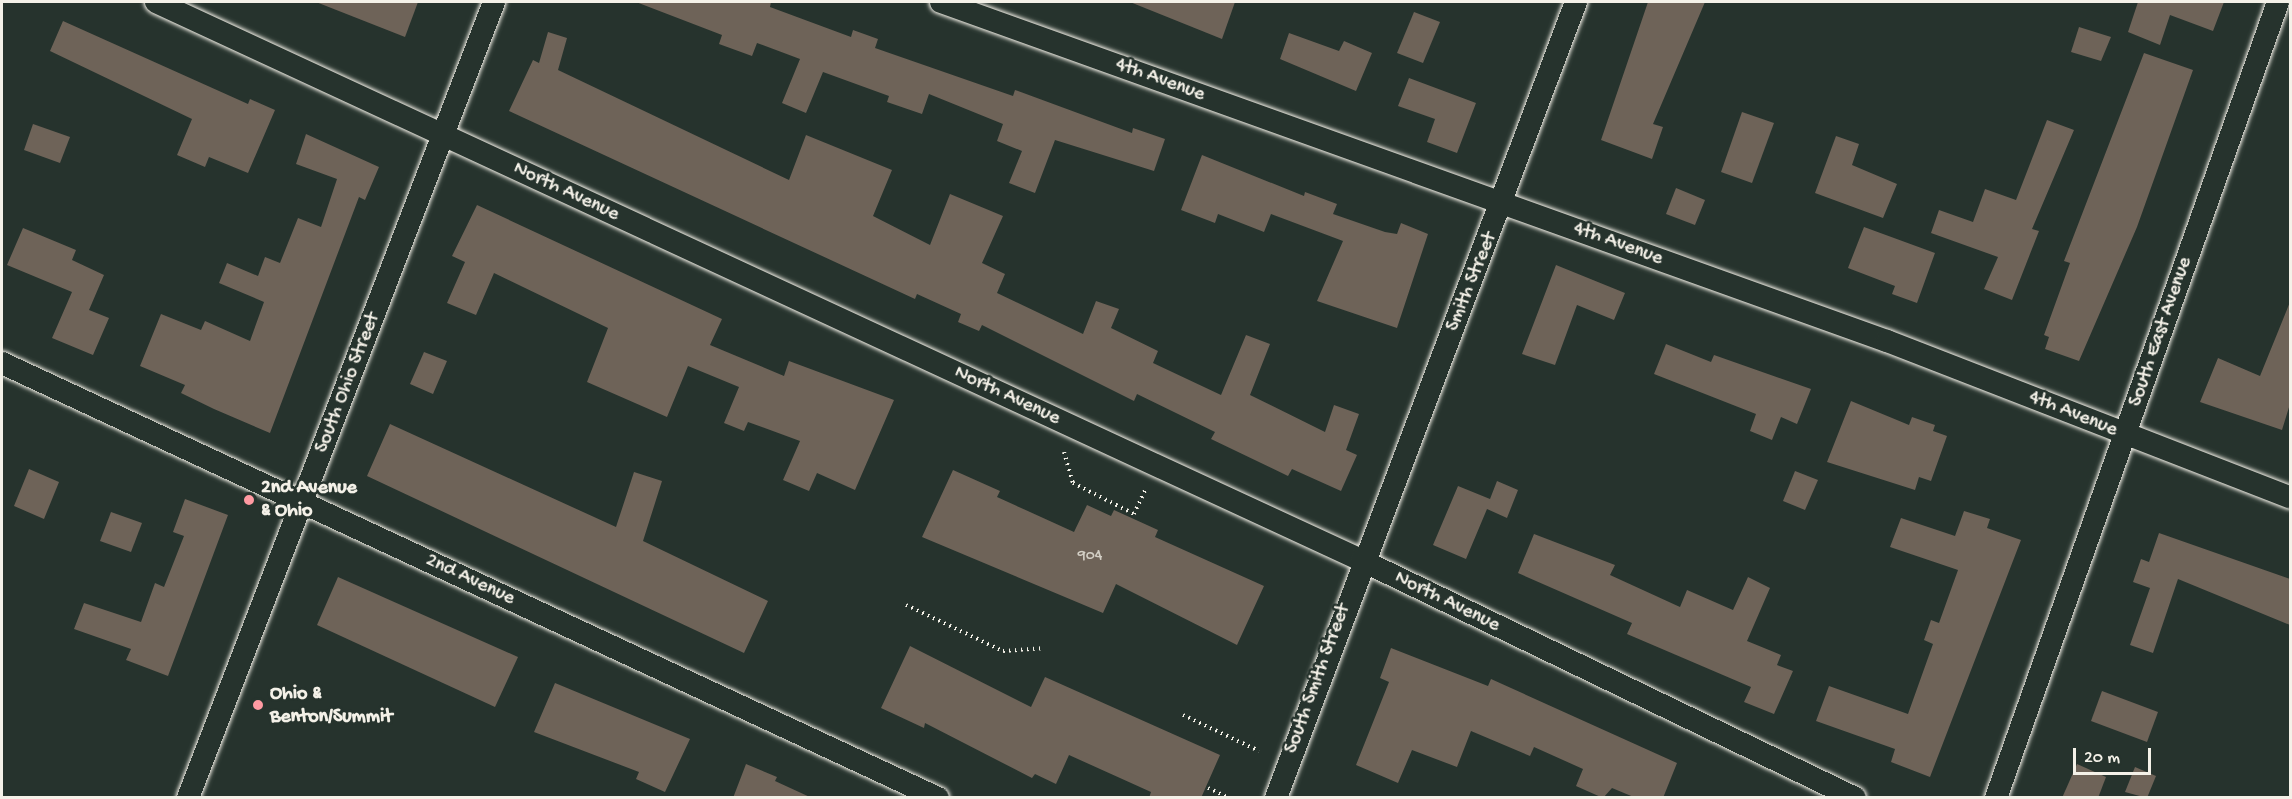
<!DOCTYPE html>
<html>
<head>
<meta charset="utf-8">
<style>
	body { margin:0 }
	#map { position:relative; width:2292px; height:799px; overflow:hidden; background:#26332d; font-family:"Gochi Hand",sans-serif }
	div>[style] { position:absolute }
	.building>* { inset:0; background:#6e6358 }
	.path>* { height:4px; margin-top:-2px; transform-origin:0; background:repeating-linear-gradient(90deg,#f4f1e8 0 1.5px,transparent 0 6px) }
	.roads { filter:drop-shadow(0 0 2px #f4f1e8) drop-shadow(0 0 2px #f4f1e8) }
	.street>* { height:22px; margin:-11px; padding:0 11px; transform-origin:11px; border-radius:11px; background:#26332d }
	.dots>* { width:16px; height:16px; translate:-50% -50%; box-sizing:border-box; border:3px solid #26332d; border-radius:50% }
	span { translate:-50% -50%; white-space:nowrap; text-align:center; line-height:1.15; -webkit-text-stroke:5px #26332d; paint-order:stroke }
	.number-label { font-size:16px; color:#d2cec4 }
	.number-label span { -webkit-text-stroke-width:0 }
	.street-label { font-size:20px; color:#f4f1e8 }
	.poi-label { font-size:20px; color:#f4f1e8; font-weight:700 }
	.left { translate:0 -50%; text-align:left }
	.frame { position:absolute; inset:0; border:3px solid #f4f1e8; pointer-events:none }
	.scale { position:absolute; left:2073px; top:748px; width:78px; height:27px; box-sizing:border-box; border:3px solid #f4f1e8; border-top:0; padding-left:8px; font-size:18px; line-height:21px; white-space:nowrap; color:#f4f1e8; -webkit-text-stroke:4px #26332d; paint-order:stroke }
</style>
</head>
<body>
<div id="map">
	<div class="building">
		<div style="clip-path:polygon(316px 2px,418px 2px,405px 37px)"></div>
		<div style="clip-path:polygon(636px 2px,771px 2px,770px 7px,851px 37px,853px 30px,878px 39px,875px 48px,1013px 96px,1015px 90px,1132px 133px,1133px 128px,1165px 139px,1154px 171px,1055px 140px,1035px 193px,1009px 183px,1022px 151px,997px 141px,1003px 124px,929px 94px,922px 114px,887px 102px,889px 96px,823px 72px,806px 113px,782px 103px,800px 59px,757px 43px,752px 56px,719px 44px,722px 35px)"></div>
		<div style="clip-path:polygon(1130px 2px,1235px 2px,1222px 39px)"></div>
		<div style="clip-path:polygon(1648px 2px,1705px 2px,1653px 124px,1663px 127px,1652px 159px,1601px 140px)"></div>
		<div style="clip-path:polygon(2138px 2px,2224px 2px,2213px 31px,2170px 15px,2160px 45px,2128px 32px)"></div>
		<div style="clip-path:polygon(1414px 12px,1440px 22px,1423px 63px,1397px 53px)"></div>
		<div style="clip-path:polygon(63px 21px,248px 104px,250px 99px,275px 110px,248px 173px,209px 157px,205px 167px,177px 155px,192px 119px,50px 51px)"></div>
		<div style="clip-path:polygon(2079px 27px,2111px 37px,2101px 61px,2071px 52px)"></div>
		<div style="clip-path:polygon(548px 32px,567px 38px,558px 70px,789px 180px,806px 135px,892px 170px,873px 216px,930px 245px,950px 194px,1003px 216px,982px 263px,1005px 274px,997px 293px,1083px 334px,1096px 301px,1119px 309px,1111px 328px,1158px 351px,1153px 363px,1221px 395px,1246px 335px,1270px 344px,1250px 395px,1325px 432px,1334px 405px,1359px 414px,1346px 450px,1357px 455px,1341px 491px,1292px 469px,1288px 476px,1211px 439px,1215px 432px,1137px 394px,1134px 401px,982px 325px,979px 331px,958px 322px,961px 314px,917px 294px,915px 299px,509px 111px,533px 60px,539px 63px)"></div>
		<div style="clip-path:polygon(1289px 33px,1339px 51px,1344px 41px,1372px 53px,1356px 91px,1280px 59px)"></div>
		<div style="clip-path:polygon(2144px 53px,2193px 70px,2137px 227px,2079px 361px,2045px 349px,2049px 337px,2044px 335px,2070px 263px,2064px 261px)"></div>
		<div style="clip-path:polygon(1409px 78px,1476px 103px,1457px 153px,1427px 142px,1435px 119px,1398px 106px)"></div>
		<div style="clip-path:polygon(1742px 112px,1774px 123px,1752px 183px,1721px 172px)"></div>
		<div style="clip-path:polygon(2047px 120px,2074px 130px,2032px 229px,2039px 231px,2012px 300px,1984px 289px,1998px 257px,1931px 233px,1939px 210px,1973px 222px,1985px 189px,2016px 200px)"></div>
		<div style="clip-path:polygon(33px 124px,70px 137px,60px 163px,24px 150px)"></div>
		<div style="clip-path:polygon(306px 134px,379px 167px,365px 200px,359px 197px,270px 433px,214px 409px,181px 393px,185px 385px,140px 366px,161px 314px,201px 330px,205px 321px,250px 341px,264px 302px,219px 283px,227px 263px,258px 276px,265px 257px,280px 263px,298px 218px,321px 227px,337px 179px,296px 164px)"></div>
		<div style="clip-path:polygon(1836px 136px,1859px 144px,1852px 165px,1897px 184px,1883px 218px,1815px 193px)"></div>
		<div style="clip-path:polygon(1202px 155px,1304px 196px,1305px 192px,1337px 204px,1333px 214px,1385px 232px,1397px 234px,1401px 223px,1428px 234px,1397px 328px,1317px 301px,1343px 241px,1271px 214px,1264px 232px,1218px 214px,1215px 223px,1181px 210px)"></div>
		<div style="clip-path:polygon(1676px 188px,1705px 200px,1695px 225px,1666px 214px)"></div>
		<div style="clip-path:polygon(477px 205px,722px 319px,710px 345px,784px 376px,789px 361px,894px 400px,855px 490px,817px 473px,809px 491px,783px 480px,800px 441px,748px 422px,744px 431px,724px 423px,739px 387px,688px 366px,667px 417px,587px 382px,608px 328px,494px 273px,476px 315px,447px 303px,465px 262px,452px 256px)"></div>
		<div style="clip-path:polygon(1864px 227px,1935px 253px,1917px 303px,1892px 294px,1895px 286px,1848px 268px)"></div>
		<div style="clip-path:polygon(23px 228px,76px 250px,72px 260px,104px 275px,89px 310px,109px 318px,93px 355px,52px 338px,72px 292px,7px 265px)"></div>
		<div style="clip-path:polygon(1556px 265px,1625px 293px,1614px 320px,1577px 305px,1555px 365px,1522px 354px)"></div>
		<div style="clip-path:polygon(2290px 302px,2290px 404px,2282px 430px,2200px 402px,2218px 358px,2260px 376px)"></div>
		<div style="clip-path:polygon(1666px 344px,1711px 362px,1714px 355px,1811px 389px,1797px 424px,1781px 417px,1772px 440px,1750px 431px,1756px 414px,1654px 374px)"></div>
		<div style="clip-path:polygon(424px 352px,447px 361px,433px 394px,410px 384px)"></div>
		<div style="clip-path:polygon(1851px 401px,1909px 425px,1912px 417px,1935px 425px,1933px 431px,1947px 436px,1931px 481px,1919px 477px,1915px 490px,1827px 462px)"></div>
		<div style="clip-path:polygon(390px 424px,616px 527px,634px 472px,662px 481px,643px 541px,768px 601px,744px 653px,367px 476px)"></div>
		<div style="clip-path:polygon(29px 469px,59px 482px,44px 519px,14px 506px)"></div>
		<div style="clip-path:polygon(953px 470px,1000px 491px,997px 497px,1074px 532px,1087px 505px,1111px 516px,1114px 510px,1158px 530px,1155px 537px,1264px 586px,1237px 645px,1116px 584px,1103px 613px,922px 537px)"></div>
		<div style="clip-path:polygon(1795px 471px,1818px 480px,1805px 510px,1783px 501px)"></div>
		<div style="clip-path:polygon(1497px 481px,1518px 490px,1507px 518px,1487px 509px,1466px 559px,1433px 545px,1458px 486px,1490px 499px)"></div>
		<div style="clip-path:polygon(185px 499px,228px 515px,168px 676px,126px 660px,131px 649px,74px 629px,84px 603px,141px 622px,155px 583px,164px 587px,184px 536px,173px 532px)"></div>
		<div style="clip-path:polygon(1964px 511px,1990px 519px,1987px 528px,2021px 540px,1930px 777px,1891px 762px,1895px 749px,1816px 721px,1829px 686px,1908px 714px,1933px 644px,1924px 640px,1931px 620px,1939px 623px,1958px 570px,1890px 547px,1901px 518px,1955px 536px)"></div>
		<div style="clip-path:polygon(111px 512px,142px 523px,131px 552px,100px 541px)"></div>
		<div style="clip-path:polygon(2159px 533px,2290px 579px,2290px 625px,2178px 579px,2153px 653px,2130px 645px,2150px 588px,2133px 582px,2141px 559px,2149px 562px)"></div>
		<div style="clip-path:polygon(1534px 534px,1615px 565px,1610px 575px,1680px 607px,1687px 590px,1733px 610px,1748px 577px,1770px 588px,1747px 641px,1781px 655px,1777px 665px,1793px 671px,1774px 714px,1744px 702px,1751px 687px,1627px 634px,1632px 623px,1518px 573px)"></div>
		<div style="clip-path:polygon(338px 577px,518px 657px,495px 707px,317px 625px)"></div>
		<div style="clip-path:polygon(910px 646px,1031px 707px,1045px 677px,1220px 755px,1201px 798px,1149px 798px,1151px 792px,1069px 755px,1056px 784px,1035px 774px,1032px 778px,925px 723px,924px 728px,881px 708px)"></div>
		<div style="clip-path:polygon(1391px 648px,1488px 686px,1491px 679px,1677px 763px,1663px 798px,1636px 798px,1612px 788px,1603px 798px,1576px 786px,1583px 769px,1534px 747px,1530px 756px,1471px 731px,1457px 767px,1412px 750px,1398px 783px,1356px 765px,1389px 682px,1380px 678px)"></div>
		<div style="clip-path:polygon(555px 683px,690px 739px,665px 792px,636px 779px,639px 772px,534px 732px)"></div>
		<div style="clip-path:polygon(2102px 691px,2158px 712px,2147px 742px,2091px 721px)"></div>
		<div style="clip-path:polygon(746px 764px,777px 777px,775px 781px,812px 798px,733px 798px)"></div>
		<div style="clip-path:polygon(2077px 764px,2106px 777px,2098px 798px,2062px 798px)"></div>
		<div style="clip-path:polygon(2135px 767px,2156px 776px,2147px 798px,2125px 792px)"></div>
	</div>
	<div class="path">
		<div style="left:1064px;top:452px;width:32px;rotate:74deg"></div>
		<div style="left:1073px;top:483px;width:68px;rotate:26.9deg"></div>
		<div style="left:1134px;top:514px;width:26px;rotate:-65deg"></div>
		<div style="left:906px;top:605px;width:107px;rotate:25.4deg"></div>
		<div style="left:1003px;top:651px;width:39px;rotate:-4deg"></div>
		<div style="left:1183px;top:715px;width:84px;rotate:25.3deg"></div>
		<div style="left:1208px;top:788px;width:23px;rotate:25deg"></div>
	</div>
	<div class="roads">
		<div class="street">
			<div style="left:156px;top:2px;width:1328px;rotate:24.85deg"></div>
			<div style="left:1361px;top:560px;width:548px;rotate:25.72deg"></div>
			<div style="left:941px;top:2px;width:1005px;rotate:19.72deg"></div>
			<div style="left:1887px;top:341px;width:432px;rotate:21.2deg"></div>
			<div style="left:2px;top:363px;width:1032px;rotate:24.93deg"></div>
			<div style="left:188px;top:798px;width:853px;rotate:-68.97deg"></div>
			<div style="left:1276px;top:798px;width:851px;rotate:-69.35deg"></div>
			<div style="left:1996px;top:798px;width:844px;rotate:-70.49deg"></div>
		</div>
	</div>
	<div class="dots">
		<div style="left:249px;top:500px;background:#ff9aa2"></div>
		<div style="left:258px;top:705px;background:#ff9aa2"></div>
	</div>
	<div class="number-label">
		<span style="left:1090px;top:557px">904</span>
	</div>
	<div class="street-label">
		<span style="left:1160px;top:80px;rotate:20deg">4th Avenue</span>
		<span style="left:566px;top:192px;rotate:25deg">North Avenue</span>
		<span style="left:1618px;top:244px;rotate:20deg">4th Avenue</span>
		<span style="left:1472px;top:282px;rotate:-68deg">Smith Street</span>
		<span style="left:2161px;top:332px;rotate:-71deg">South East Avenue</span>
		<span style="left:348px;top:383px;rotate:-69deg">South Ohio Street</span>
		<span style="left:1007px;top:396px;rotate:25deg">North Avenue</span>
		<span style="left:2073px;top:414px;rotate:22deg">4th Avenue</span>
		<span style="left:470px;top:580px;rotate:25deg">2nd Avenue</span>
		<span style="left:1447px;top:602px;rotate:26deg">North Avenue</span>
		<span style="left:1318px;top:679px;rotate:-70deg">South Smith Street</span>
	</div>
	<div class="poi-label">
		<span class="left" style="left:261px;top:500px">2nd Avenue<br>&amp; Ohio</span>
		<span class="left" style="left:270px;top:706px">Ohio &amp;<br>Benton/Summit</span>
	</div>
	<div class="frame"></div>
	<div class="scale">20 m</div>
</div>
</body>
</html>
